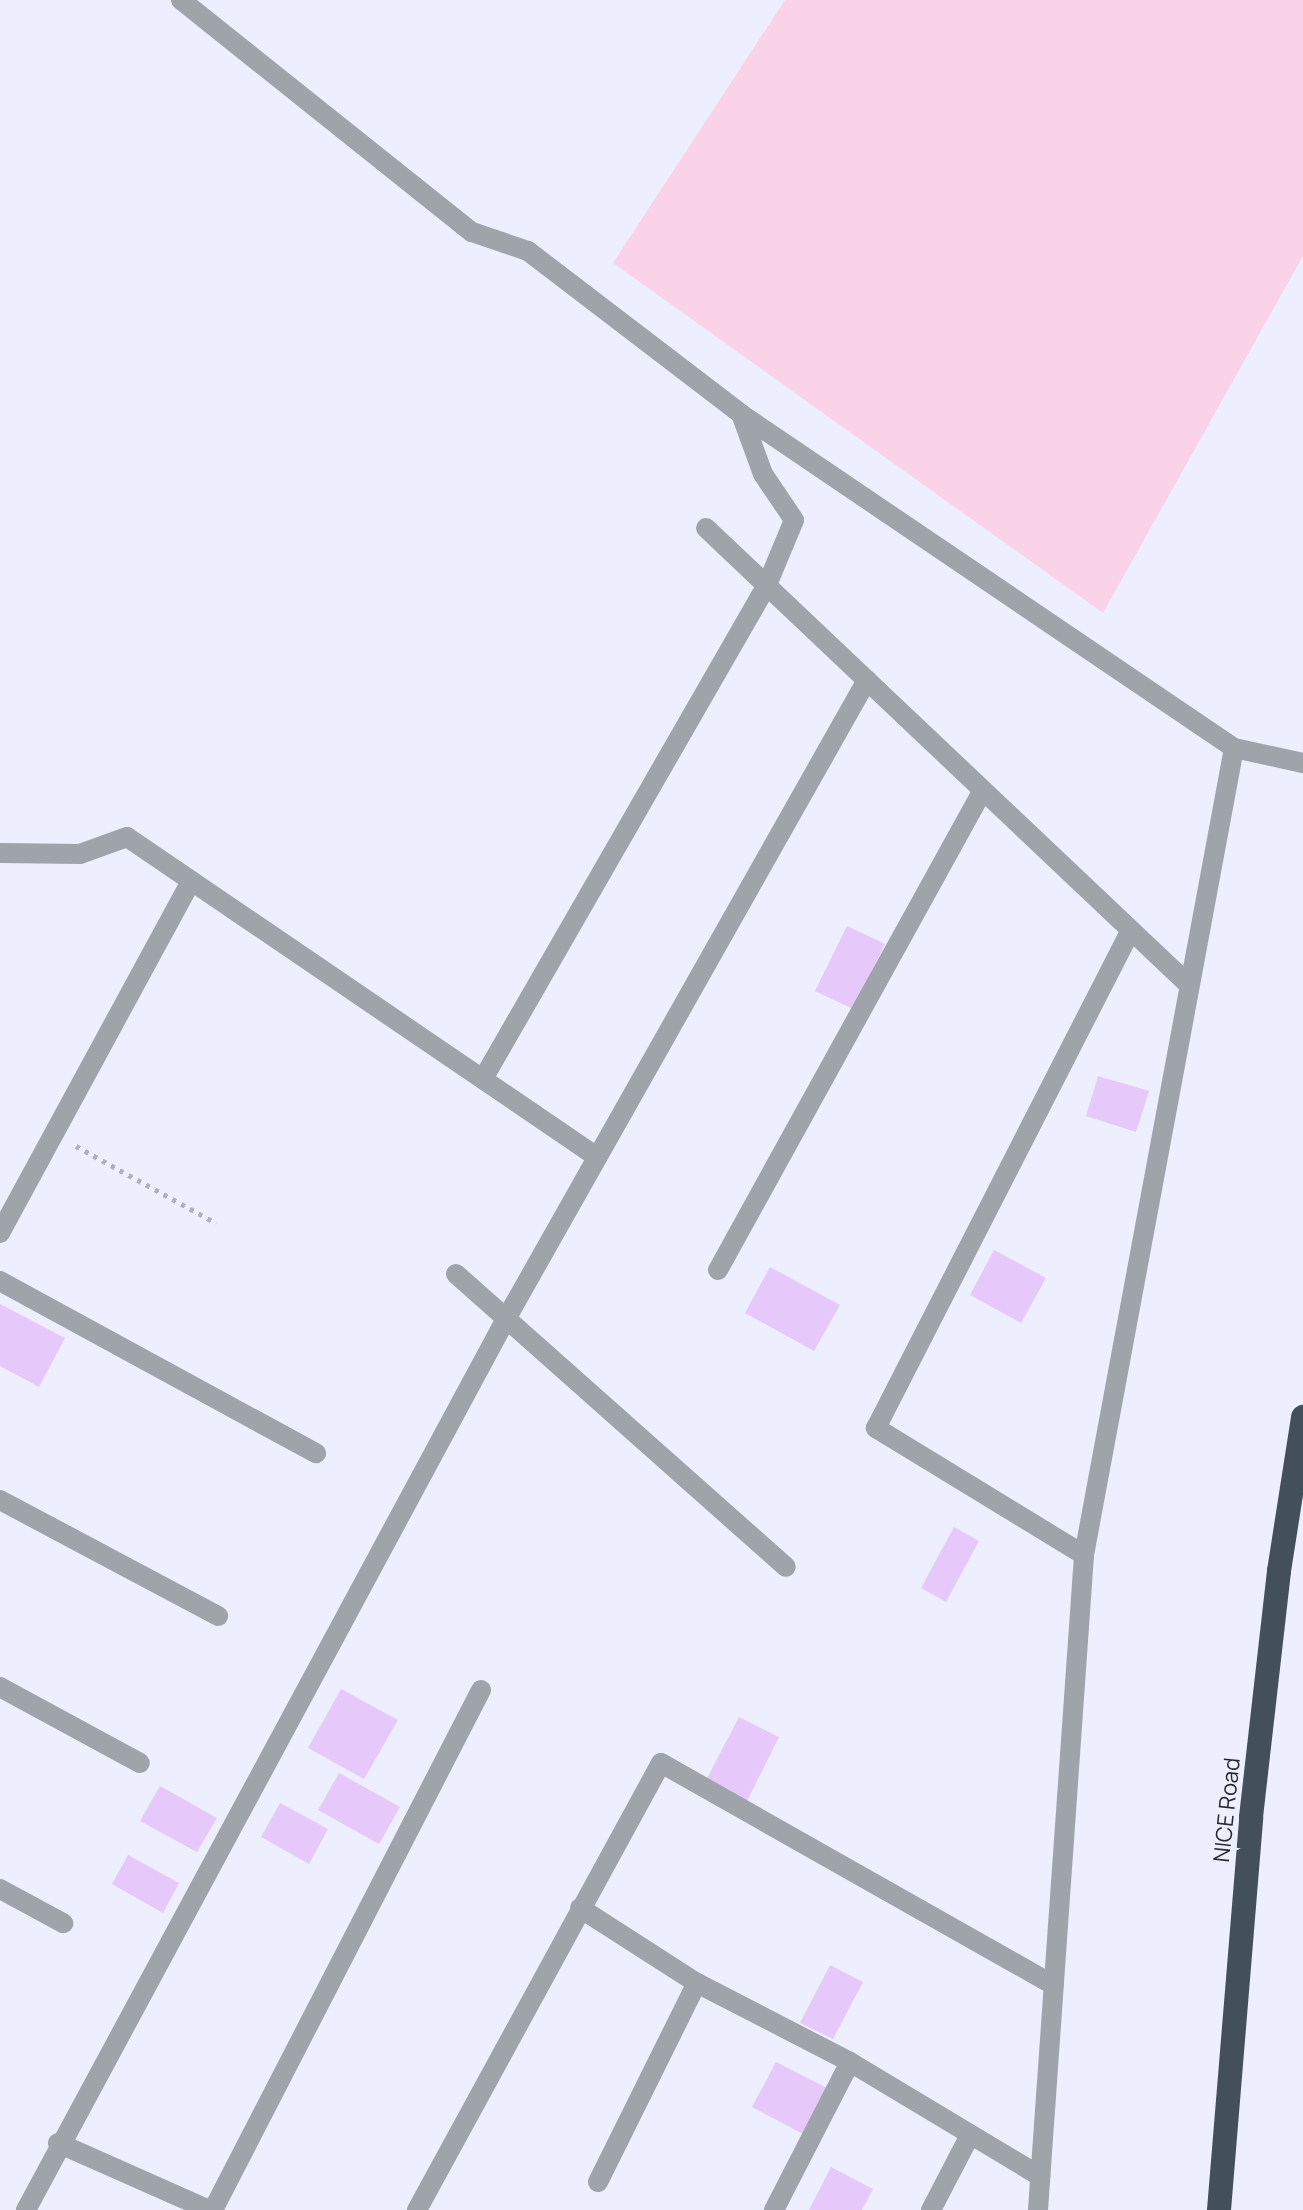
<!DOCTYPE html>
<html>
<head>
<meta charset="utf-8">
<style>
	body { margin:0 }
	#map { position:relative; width:1303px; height:2210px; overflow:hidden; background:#edeffe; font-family:Manrope,sans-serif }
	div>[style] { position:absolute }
	.green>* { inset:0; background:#fad3e8 }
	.building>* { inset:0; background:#e7c8fa }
	.path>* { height:5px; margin-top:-2.5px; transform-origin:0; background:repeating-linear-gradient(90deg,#aeb0bc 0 4px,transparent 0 10px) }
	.street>* { height:20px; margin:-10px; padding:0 10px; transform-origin:10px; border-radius:10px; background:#9ea4aa }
	.highway>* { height:24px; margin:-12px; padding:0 12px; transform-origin:12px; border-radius:12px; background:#434f5b }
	span { translate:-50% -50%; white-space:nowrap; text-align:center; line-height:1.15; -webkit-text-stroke:8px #edeffe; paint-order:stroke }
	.street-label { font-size:22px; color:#282930 }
</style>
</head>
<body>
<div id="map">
	<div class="green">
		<div style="clip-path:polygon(785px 0,1303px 0,1303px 256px,1103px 613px,613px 263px)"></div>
	</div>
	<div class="building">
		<div style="clip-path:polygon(847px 926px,885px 944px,853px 1009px,815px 991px)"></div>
		<div style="clip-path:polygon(1098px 1076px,1149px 1091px,1136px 1132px,1086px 1116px)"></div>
		<div style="clip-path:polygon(994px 1250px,1046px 1278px,1021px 1323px,970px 1295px)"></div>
		<div style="clip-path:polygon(770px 1267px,840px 1305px,814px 1351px,745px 1313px)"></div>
		<div style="clip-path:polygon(0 1304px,65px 1338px,39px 1387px,0 1366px)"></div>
		<div style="clip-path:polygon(954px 1527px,979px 1541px,946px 1602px,921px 1588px)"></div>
		<div style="clip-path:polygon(341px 1689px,398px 1720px,364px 1779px,308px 1748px)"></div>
		<div style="clip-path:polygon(739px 1717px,779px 1737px,745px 1805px,704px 1784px)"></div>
		<div style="clip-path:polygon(339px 1773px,400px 1807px,379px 1844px,318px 1810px)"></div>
		<div style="clip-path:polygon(160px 1786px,217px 1818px,197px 1852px,140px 1821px)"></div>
		<div style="clip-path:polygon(280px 1803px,328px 1829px,309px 1864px,261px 1837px)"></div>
		<div style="clip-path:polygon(128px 1855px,179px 1883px,163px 1913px,112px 1884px)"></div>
		<div style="clip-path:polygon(830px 1965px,863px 1982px,833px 2039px,800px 2023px)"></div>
		<div style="clip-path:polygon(776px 2062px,831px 2090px,807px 2136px,752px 2107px)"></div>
		<div style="clip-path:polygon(831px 2167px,873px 2189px,862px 2210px,809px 2210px)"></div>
	</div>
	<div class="path">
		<div style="left:76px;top:1146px;width:160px;rotate:28.8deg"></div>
	</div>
	<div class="street">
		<div style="left:181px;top:0;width:372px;rotate:38.6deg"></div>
		<div style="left:472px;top:232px;width:59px;rotate:18.7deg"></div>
		<div style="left:528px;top:251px;width:268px;rotate:37.4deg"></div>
		<div style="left:741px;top:414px;width:595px;rotate:34.12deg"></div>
		<div style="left:1234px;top:748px;width:71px;rotate:12.3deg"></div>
		<div style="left:706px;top:528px;width:665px;rotate:43.42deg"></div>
		<div style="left:0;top:853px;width:80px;rotate:0.7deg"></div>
		<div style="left:80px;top:854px;width:50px;rotate:-19.9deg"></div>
		<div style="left:127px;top:837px;width:569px;rotate:34.25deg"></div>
		<div style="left:483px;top:1079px;width:570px;rotate:-60.11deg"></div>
		<div style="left:767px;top:585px;width:70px;rotate:-67.4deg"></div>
		<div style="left:794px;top:520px;width:55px;rotate:-124deg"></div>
		<div style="left:763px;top:474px;width:64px;rotate:-110.1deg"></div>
		<div style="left:0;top:1233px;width:400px;rotate:-61.5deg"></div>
		<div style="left:718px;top:1270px;width:548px;rotate:-61.1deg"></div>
		<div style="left:456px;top:1274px;width:441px;rotate:41.6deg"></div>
		<div style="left:0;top:1281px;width:360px;rotate:28.6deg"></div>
		<div style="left:0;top:1500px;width:247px;rotate:28deg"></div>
		<div style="left:1084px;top:1555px;width:244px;rotate:-148.6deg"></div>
		<div style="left:876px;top:1428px;width:559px;rotate:-62.89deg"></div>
		<div style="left:0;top:1687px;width:159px;rotate:28.5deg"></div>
		<div style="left:0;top:1889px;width:72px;rotate:28.4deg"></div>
		<div style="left:580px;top:1908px;width:139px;rotate:32.7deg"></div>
		<div style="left:697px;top:1983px;width:172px;rotate:27.3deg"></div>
		<div style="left:850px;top:2062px;width:222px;rotate:31deg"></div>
		<div style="left:58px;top:2143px;width:165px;rotate:23.9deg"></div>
		<div style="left:598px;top:2182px;width:222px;rotate:-63.6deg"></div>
		<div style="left:26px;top:2210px;width:1012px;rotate:-61.69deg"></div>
		<div style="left:506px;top:1319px;width:734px;rotate:-60.54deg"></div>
		<div style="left:213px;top:2210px;width:585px;rotate:-62.73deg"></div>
		<div style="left:417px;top:2210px;width:509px;rotate:-61.37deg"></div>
		<div style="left:661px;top:1763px;width:451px;rotate:29.5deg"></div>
		<div style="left:774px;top:2210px;width:166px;rotate:-62.8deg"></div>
		<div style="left:931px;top:2210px;width:85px;rotate:-62.5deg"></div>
		<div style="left:1038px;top:2210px;width:657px;rotate:-85.98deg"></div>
		<div style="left:1084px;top:1555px;width:821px;rotate:-79.47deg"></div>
	</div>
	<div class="highway">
		<div style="left:1219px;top:2210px;width:394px;rotate:-85.3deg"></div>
		<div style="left:1251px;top:1817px;width:248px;rotate:-83.5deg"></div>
		<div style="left:1279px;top:1571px;width:156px;rotate:-81.1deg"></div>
	</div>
	<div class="street-label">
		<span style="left:1227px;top:1810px;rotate:-84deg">NICE Road</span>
	</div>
</div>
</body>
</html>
